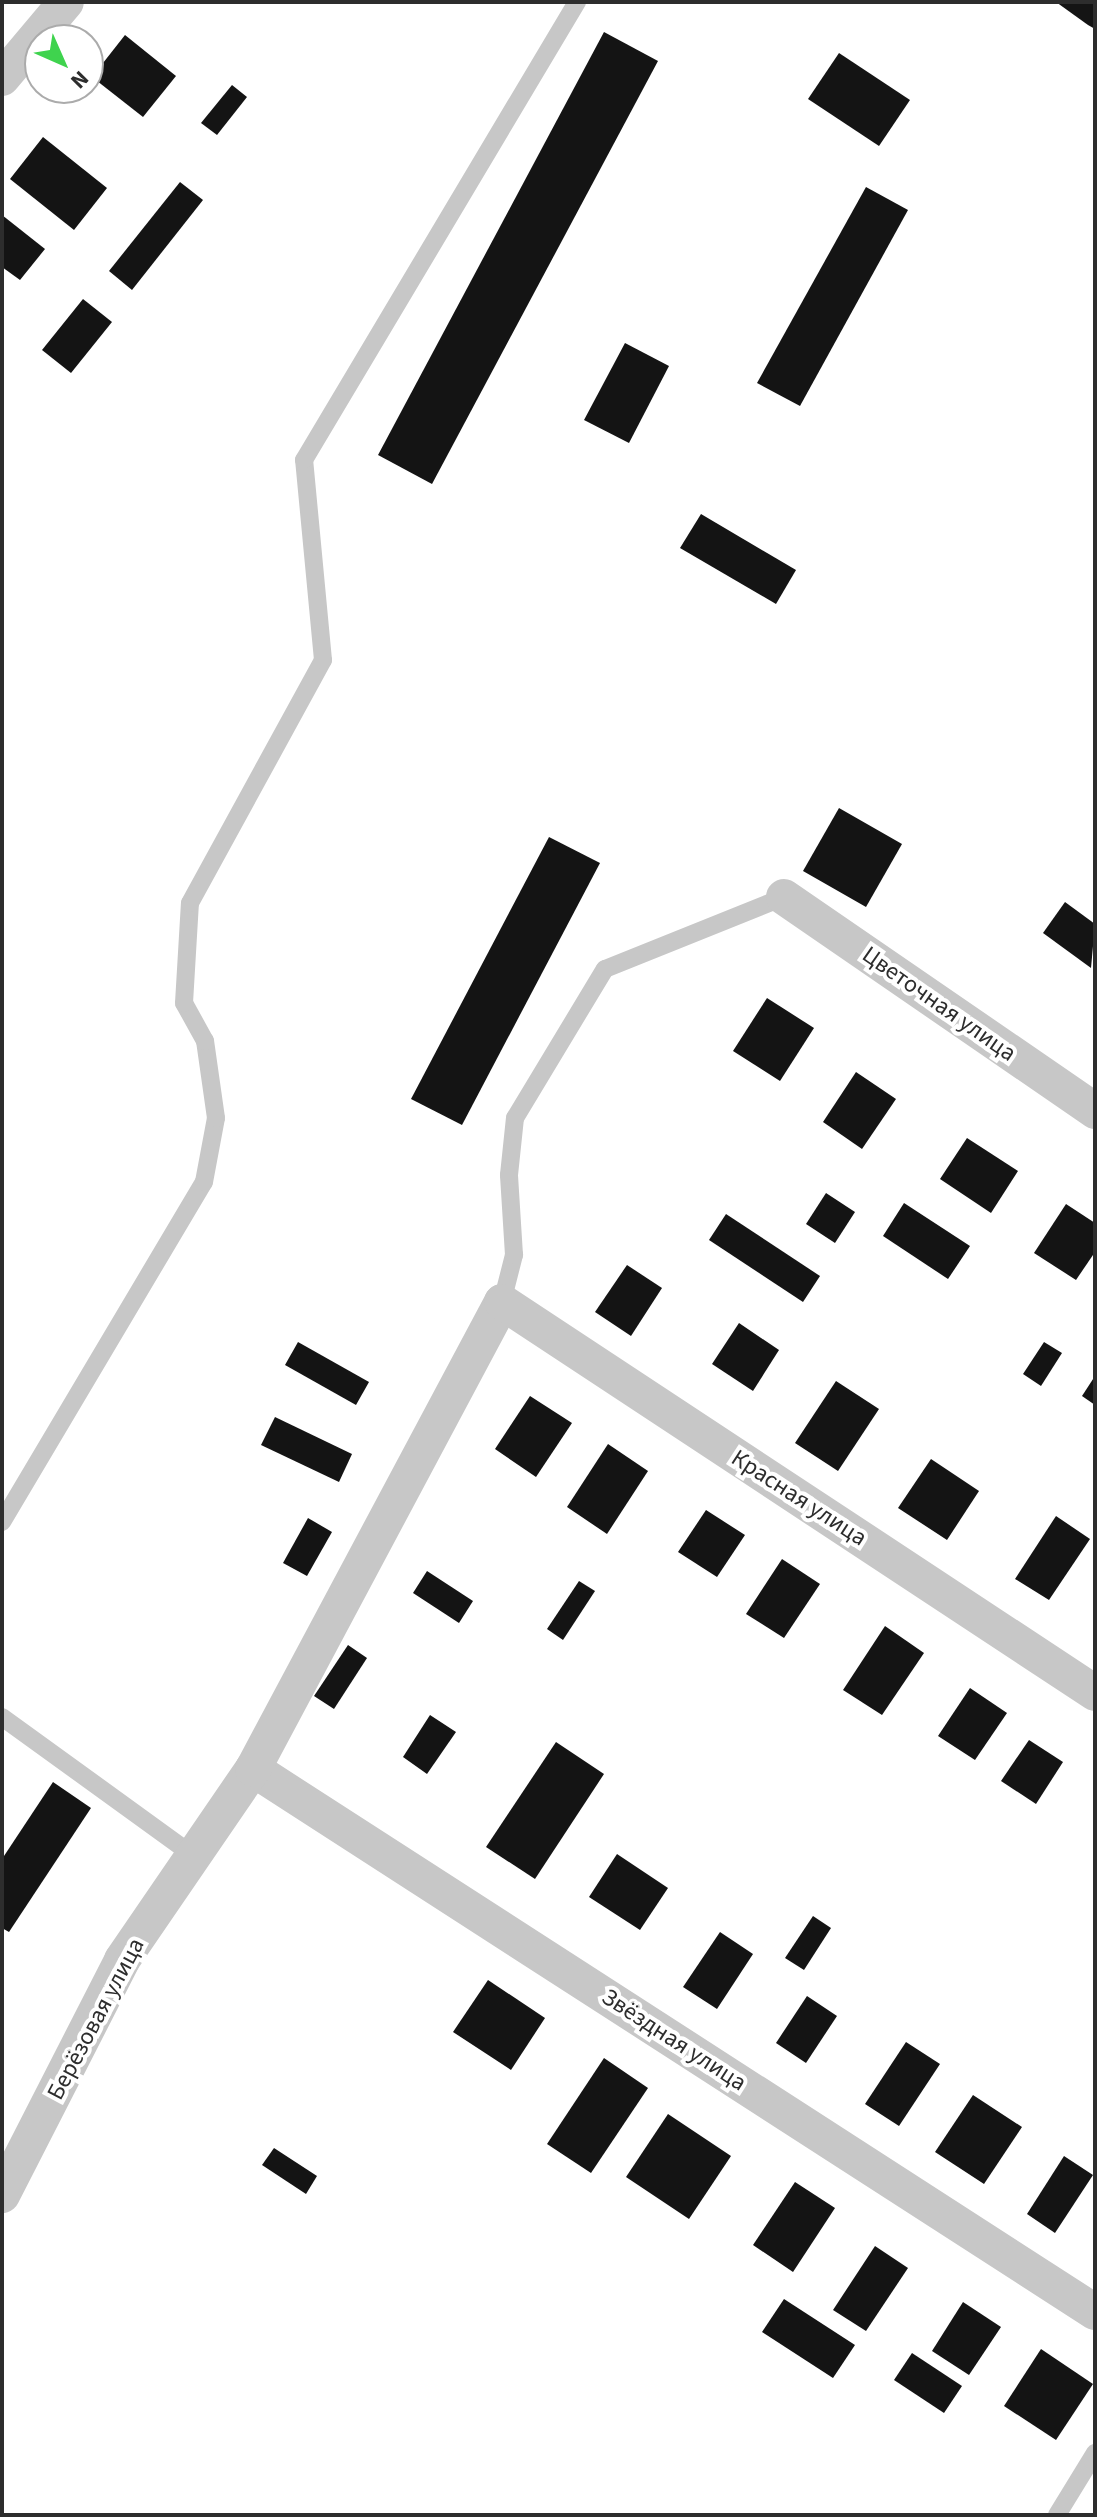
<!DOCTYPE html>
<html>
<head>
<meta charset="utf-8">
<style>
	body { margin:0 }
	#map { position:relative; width:1097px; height:2517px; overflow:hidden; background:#fff; font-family:"Source Sans 3",sans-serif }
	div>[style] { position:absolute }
	.building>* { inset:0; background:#141414 }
	.service>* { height:18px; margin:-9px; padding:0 9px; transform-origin:9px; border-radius:9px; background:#c7c7c7 }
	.minor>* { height:36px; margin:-18px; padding:0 18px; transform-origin:18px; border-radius:18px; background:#c7c7c7 }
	span { translate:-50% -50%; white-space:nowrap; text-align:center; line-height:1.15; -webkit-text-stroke:8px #fff; paint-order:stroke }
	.street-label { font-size:24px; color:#2d2d2d }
	.frame { position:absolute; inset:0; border:4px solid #2d2d2d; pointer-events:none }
	.north { position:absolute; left:24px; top:24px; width:80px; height:80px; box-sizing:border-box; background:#fff; border:2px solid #ababab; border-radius:50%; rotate:135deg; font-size:22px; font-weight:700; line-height:32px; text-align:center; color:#2d2d2d }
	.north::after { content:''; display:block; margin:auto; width:28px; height:36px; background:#3fd34e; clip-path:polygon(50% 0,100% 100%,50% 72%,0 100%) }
</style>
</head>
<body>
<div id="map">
	<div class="building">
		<div style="clip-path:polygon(1056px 2px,1095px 2px,1095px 29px,1088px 25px)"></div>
		<div style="clip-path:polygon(604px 32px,658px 61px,432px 484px,378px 455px)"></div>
		<div style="clip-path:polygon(125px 35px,176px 76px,143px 117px,92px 77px)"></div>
		<div style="clip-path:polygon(839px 53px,910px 100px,879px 146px,808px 99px)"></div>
		<div style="clip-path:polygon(232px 85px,247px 97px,217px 135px,201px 123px)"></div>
		<div style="clip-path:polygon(43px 137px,107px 188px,74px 230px,10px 179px)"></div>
		<div style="clip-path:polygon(180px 182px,203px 200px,132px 290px,109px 271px)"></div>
		<div style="clip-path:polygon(866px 187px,908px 210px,800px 406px,757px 383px)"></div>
		<div style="clip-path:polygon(2px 215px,45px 249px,20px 280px,2px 267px)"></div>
		<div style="clip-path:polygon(83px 299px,112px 322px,71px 373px,42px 350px)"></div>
		<div style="clip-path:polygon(625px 343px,669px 366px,629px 443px,584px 420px)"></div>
		<div style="clip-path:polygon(701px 514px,796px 570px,776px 604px,680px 548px)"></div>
		<div style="clip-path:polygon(839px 808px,902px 844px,866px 907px,803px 871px)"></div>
		<div style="clip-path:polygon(549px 837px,600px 863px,462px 1125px,411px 1099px)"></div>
		<div style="clip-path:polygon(1065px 902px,1095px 924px,1091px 968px,1043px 933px)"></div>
		<div style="clip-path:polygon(767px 998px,814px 1028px,780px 1081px,733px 1051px)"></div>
		<div style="clip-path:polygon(856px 1072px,896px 1099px,862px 1149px,823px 1122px)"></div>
		<div style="clip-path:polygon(967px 1138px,1018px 1171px,991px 1213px,940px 1179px)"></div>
		<div style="clip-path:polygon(826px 1193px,855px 1212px,835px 1243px,806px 1224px)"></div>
		<div style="clip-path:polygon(904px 1203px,970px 1246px,948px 1279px,883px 1236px)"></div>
		<div style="clip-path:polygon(1066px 1204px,1095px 1223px,1095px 1252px,1076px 1280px,1034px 1253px)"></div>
		<div style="clip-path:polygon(726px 1214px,820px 1276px,803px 1302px,709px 1240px)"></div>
		<div style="clip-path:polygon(627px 1265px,662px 1288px,631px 1336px,595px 1312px)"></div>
		<div style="clip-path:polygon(739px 1323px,779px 1350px,753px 1391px,712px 1364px)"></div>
		<div style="clip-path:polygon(298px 1342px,369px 1382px,356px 1405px,285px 1365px)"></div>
		<div style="clip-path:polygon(1044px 1342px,1062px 1353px,1041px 1386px,1023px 1374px)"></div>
		<div style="clip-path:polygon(1095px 1376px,1095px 1405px,1082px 1396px)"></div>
		<div style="clip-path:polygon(836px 1381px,879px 1409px,838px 1471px,795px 1443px)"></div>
		<div style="clip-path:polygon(530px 1396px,572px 1423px,536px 1477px,495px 1449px)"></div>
		<div style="clip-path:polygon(275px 1417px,352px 1454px,339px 1482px,261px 1445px)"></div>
		<div style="clip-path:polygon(608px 1444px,648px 1471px,607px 1534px,567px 1507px)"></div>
		<div style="clip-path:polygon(931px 1459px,979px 1491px,947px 1540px,898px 1508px)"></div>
		<div style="clip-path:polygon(706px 1510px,745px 1535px,717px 1577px,678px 1552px)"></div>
		<div style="clip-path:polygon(1056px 1516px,1090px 1539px,1049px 1600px,1015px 1579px)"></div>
		<div style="clip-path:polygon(308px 1518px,332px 1532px,307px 1576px,283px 1563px)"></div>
		<div style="clip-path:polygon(782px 1559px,820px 1584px,784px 1638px,746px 1614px)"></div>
		<div style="clip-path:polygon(427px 1571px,473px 1601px,459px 1623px,413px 1593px)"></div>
		<div style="clip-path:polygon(579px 1581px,595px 1591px,563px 1640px,547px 1629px)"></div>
		<div style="clip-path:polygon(885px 1626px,924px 1653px,882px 1715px,843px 1690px)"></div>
		<div style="clip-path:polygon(348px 1645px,367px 1658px,334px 1709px,314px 1696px)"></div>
		<div style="clip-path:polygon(970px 1688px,1007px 1713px,975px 1760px,938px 1736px)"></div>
		<div style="clip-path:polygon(430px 1715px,456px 1732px,427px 1774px,403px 1757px)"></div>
		<div style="clip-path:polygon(1029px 1740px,1063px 1762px,1036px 1804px,1001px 1781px)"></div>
		<div style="clip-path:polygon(556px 1742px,604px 1774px,535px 1879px,486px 1847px)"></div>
		<div style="clip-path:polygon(53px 1782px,91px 1808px,9px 1932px,2px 1928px,2px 1859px)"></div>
		<div style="clip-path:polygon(617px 1854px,668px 1888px,640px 1930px,589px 1897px)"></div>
		<div style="clip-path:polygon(813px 1916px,831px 1928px,804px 1970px,785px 1958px)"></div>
		<div style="clip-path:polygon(720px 1932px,753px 1954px,717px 2009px,683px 1987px)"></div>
		<div style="clip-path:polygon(488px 1980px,545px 2018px,511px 2070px,453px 2032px)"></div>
		<div style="clip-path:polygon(807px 1996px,837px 2016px,806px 2063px,776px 2043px)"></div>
		<div style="clip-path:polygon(906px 2042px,940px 2064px,899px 2126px,865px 2104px)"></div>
		<div style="clip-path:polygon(604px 2058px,648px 2088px,591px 2173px,547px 2144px)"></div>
		<div style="clip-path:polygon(973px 2095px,1022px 2127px,984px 2184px,935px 2152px)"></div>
		<div style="clip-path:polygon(668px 2114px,731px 2156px,689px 2219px,626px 2177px)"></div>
		<div style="clip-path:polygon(274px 2148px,317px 2176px,306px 2194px,262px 2165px)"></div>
		<div style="clip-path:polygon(1064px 2156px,1093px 2175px,1055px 2233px,1027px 2214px)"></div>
		<div style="clip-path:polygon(795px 2182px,835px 2208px,793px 2272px,753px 2245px)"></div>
		<div style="clip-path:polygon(875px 2246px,908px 2268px,866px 2331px,833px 2310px)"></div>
		<div style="clip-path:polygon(784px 2299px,855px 2345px,833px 2378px,762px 2332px)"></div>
		<div style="clip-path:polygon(963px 2302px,1001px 2327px,969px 2375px,932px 2351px)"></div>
		<div style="clip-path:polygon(1041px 2349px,1093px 2384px,1056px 2440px,1004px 2406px)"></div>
		<div style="clip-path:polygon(912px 2353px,962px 2386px,944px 2413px,894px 2380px)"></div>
	</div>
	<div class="service">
		<div style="left:502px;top:1302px;width:49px;rotate:-75.7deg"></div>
		<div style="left:514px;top:1255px;width:80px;rotate:-93.6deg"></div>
		<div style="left:509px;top:1175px;width:57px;rotate:-84deg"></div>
		<div style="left:515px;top:1118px;width:174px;rotate:-58.9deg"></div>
		<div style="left:605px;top:969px;width:193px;rotate:-21.9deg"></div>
		<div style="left:2px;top:1522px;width:395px;rotate:-59.3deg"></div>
		<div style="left:204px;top:1182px;width:65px;rotate:-79.4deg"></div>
		<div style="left:216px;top:1118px;width:78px;rotate:-98.1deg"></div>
		<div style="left:205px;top:1041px;width:43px;rotate:-118.9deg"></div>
		<div style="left:184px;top:1003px;width:100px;rotate:-86.6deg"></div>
		<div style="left:190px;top:903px;width:277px;rotate:-61.3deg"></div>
		<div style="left:323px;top:660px;width:201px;rotate:-95.4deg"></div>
		<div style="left:304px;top:460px;width:533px;rotate:-59.2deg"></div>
		<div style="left:2px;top:1717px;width:237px;rotate:35.9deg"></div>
		<div style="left:1057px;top:2515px;width:73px;rotate:-58.5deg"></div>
	</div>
	<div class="minor">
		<div style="left:2px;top:78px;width:99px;rotate:-49.9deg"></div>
		<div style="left:784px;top:897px;width:378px;rotate:34.5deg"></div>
		<div style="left:253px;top:1769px;width:1002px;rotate:32.82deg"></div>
		<div style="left:2px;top:2195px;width:264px;rotate:-62.9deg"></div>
		<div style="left:122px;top:1960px;width:232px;rotate:-55.6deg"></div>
		<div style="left:253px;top:1769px;width:529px;rotate:-61.93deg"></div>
		<div style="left:502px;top:1302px;width:710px;rotate:33.4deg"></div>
	</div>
	<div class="street-label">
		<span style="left:939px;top:1004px;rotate:35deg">Цветочная улица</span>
		<span style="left:799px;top:1498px;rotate:33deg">Красная улица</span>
		<span style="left:96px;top:2019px;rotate:-62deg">Берёзовая улица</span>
		<span style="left:674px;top:2040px;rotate:33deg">Звёздная улица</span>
	</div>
	<div class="frame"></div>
	<div class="north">N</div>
</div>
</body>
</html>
